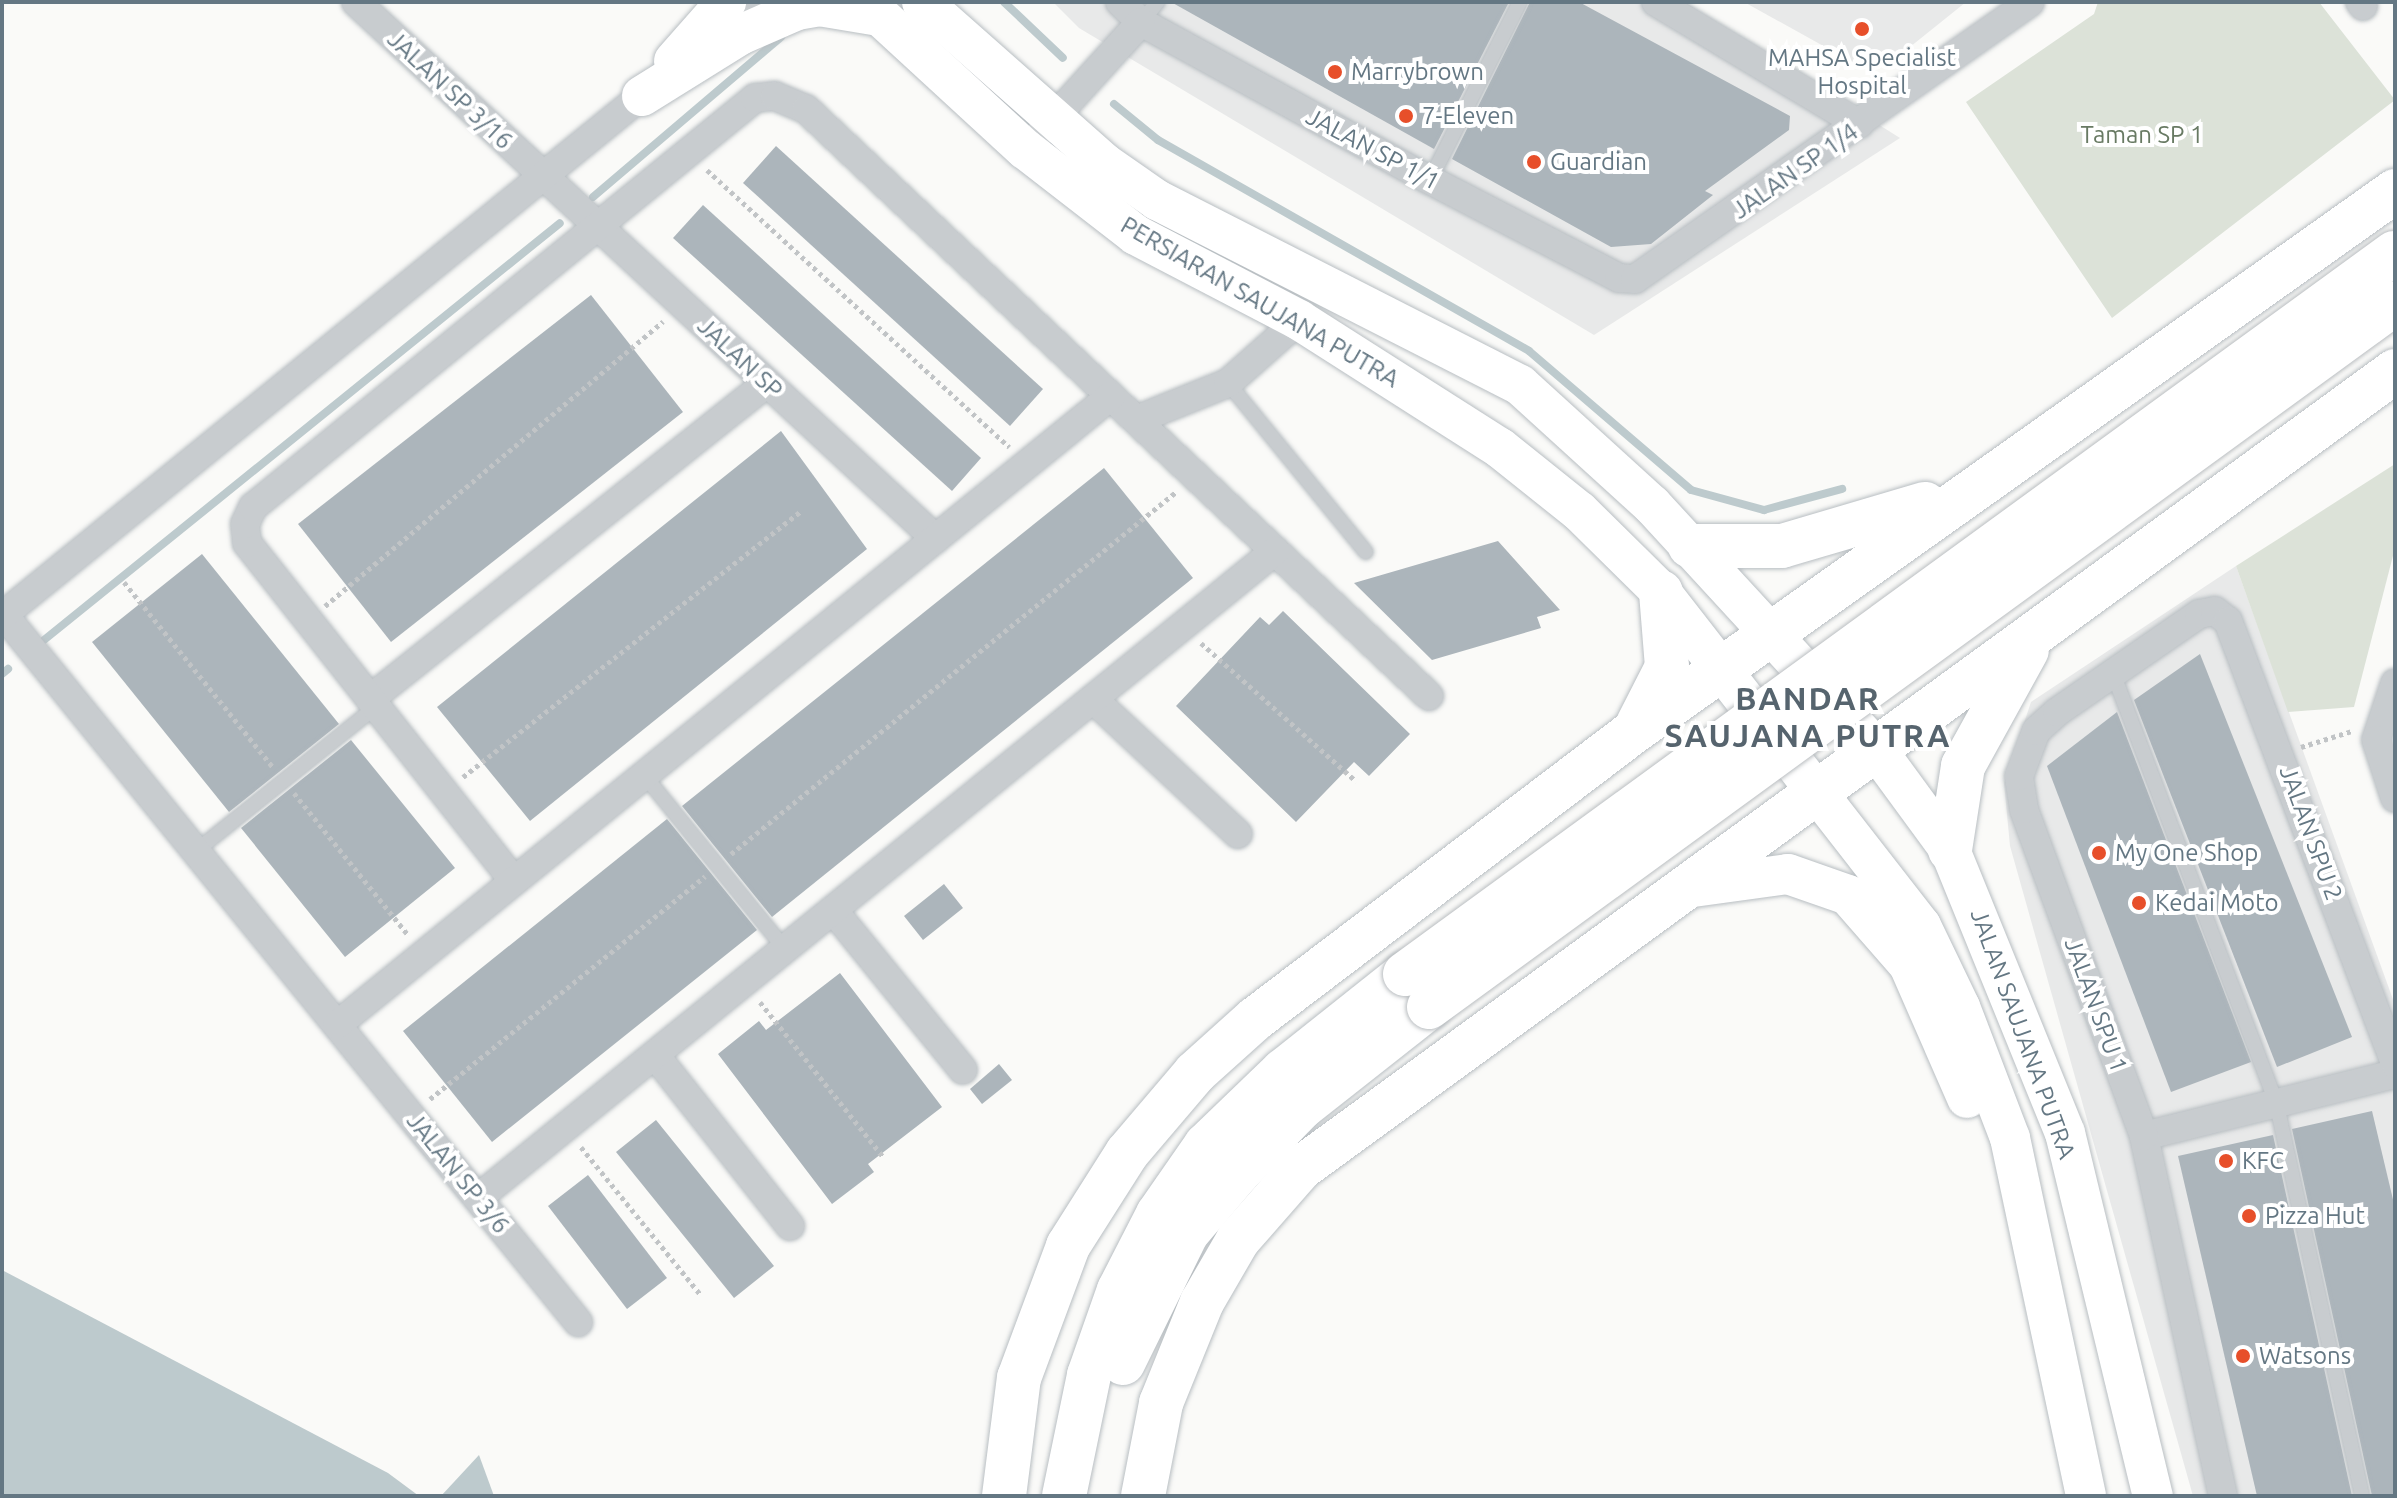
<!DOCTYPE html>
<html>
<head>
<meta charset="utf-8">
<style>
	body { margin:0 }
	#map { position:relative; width:2397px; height:1498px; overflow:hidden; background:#fafaf8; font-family:Ubuntu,sans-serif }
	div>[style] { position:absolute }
	.built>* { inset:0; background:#e8e9e9 }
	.green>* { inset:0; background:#dce2d8 }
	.water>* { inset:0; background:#bdcacd }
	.stream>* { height:8px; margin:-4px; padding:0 4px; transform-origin:4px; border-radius:4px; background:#bdcacd }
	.building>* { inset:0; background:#acb5bb }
	.path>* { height:5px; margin-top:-2.5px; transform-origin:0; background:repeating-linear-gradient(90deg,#c1c4c6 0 4px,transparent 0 8px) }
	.roads { filter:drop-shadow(0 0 2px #b8bec2) drop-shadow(0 0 2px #b8bec2) }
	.lane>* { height:14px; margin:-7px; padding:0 7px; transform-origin:7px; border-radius:7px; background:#c8cccf }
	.street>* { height:28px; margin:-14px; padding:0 14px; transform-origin:14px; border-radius:14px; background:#c8cccf }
	.secondary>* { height:40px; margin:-20px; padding:0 20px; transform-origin:20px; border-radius:20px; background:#fff }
	.highway>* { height:44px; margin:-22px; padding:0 22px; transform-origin:22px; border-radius:22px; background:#fff }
	.bridges { filter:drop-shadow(0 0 2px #babec1) drop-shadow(0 0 2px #babec1) }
	.highway-bridge>* { height:44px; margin:-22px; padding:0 22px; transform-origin:22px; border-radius:22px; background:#fff }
	.dots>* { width:22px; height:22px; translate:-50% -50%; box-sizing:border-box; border:4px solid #fff; border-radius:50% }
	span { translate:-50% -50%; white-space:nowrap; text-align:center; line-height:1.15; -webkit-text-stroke:8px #fff; paint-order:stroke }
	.poi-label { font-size:24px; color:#647783 }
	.left { translate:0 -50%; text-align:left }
	.street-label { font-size:24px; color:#647783 }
	.park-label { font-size:24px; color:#687a63 }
	.district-label { font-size:32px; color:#56646e; font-weight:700; letter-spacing:2px }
	.frame { position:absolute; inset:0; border:4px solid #647783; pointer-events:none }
</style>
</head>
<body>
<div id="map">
	<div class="built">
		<div style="clip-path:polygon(1053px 2px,1684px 2px,1900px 138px,1594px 335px,1079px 28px)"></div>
		<div style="clip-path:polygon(1744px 2px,1966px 2px,1900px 55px,1854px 63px)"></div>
		<div style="clip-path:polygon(2236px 566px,2395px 1005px,2395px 1496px,2193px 1496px,2010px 846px,2004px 783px,2031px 702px)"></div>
	</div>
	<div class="green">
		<div style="clip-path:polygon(2098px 2px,2319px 2px,2395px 100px,2112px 318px,1966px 102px,2094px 14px)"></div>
		<div style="clip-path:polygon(2395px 464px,2395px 548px,2354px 707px,2288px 712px,2236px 566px)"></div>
	</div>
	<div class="water">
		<div style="clip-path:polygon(2px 1270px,388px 1473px,419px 1496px,2px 1496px)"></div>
		<div style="clip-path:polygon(479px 1455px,494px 1496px,441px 1496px)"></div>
	</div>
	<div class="stream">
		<div style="left:1004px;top:2px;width:81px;rotate:43.5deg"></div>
		<div style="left:1114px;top:104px;width:57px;rotate:39.3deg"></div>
		<div style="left:1158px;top:140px;width:427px;rotate:29.6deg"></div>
		<div style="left:1529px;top:351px;width:213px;rotate:40.6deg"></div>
		<div style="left:1691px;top:490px;width:76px;rotate:15.3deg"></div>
		<div style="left:1764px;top:510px;width:81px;rotate:-15.1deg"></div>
		<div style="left:593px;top:197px;width:247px;rotate:-40.4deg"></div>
		<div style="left:44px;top:640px;width:663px;rotate:-38.94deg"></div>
		<div style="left:2px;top:674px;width:8px;rotate:-40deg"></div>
	</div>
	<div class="building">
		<div style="clip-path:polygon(1171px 2px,1509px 2px,1434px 149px)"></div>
		<div style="clip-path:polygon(1530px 2px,1579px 2px,1790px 116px,1789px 130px,1705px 191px,1713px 195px,1651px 244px,1611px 247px,1452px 159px)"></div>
		<div style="clip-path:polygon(776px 146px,1043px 389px,1010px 426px,743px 183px)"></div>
		<div style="clip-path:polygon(703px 205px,981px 458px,952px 491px,673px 238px)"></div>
		<div style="clip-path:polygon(591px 295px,683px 412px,391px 642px,298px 524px)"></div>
		<div style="clip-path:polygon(781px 431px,867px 549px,530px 821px,437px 707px)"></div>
		<div style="clip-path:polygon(1104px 468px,1193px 578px,772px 917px,682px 806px)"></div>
		<div style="clip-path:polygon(1498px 541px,1560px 610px,1537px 617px,1541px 628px,1432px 660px,1354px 583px)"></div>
		<div style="clip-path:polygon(202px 554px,339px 724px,229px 812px,92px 642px)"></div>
		<div style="clip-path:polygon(1283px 611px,1410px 734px,1369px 776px,1354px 762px,1296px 822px,1176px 706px,1260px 617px,1269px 625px)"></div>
		<div style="clip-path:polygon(2200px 654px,2352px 1037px,2277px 1067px,2134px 700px)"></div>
		<div style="clip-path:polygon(2117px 712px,2251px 1062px,2171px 1092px,2047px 766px)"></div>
		<div style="clip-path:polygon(351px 740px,455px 868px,345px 957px,241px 828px)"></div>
		<div style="clip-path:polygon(667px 819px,757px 930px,492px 1142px,403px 1031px)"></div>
		<div style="clip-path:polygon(944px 884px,963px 908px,923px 940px,904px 916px)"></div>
		<div style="clip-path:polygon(840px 973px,942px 1107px,868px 1164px,874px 1172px,832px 1204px,718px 1054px,759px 1021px,766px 1030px)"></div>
		<div style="clip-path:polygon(999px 1064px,1012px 1080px,982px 1104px,970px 1089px)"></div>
		<div style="clip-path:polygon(2372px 1111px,2395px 1208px,2395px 1496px,2372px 1496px,2292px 1129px)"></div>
		<div style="clip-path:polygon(656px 1120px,774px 1266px,734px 1298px,616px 1152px)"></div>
		<div style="clip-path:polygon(2273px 1135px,2352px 1496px,2257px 1496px,2178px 1156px)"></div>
		<div style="clip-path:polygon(588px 1175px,667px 1278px,627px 1309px,548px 1206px)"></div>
	</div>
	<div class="path">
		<div style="left:707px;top:170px;width:410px;rotate:42.5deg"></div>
		<div style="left:124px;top:582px;width:238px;rotate:51.2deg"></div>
		<div style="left:325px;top:606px;width:442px;rotate:-40.1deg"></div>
		<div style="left:1201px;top:643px;width:208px;rotate:41.7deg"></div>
		<div style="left:2301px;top:747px;width:53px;rotate:-17.4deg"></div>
		<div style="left:463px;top:777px;width:429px;rotate:-38.2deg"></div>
		<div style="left:294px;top:793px;width:182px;rotate:51.2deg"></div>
		<div style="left:731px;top:854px;width:574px;rotate:-39.13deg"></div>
		<div style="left:760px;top:1002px;width:199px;rotate:51.5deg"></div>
		<div style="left:430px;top:1099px;width:354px;rotate:-39deg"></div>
		<div style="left:581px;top:1147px;width:189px;rotate:51deg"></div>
	</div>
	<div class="roads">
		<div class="lane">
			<div style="left:1141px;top:22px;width:26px;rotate:-50deg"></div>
			<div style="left:1430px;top:180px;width:199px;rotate:-63.2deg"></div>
			<div style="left:1228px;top:383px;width:218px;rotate:50.8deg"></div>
			<div style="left:2113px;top:673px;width:458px;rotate:69.2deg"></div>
			<div style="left:2276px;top:1101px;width:404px;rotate:77.7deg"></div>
			<div style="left:644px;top:775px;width:224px;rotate:51deg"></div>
			<div style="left:196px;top:851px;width:231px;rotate:-38.7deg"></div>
		</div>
		<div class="street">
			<div style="left:356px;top:2px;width:790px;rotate:42.8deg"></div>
			<div style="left:1120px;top:2px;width:29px;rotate:44deg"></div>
			<div style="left:1141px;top:22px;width:329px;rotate:28.7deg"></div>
			<div style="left:1430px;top:180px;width:213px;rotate:27.4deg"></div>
			<div style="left:1619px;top:278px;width:16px;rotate:4deg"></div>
			<div style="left:1635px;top:279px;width:482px;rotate:-35deg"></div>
			<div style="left:1656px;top:2px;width:237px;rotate:31deg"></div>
			<div style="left:2360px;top:2px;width:5px;rotate:53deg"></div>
			<div style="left:714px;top:35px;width:51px;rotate:-40.2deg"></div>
			<div style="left:1042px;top:131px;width:147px;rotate:-47.8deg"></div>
			<div style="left:1136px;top:420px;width:99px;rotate:-21.9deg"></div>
			<div style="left:1228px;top:383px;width:95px;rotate:-41.6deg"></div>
			<div style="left:4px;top:615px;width:911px;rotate:50.93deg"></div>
			<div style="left:2px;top:616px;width:842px;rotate:-39.12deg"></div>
			<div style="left:2395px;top:683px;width:60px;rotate:108.4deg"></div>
			<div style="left:2376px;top:740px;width:61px;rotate:71.9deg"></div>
			<div style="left:370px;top:699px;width:507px;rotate:-38.52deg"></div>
			<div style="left:1093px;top:699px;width:198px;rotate:43deg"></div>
			<div style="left:514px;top:881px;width:431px;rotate:-128.3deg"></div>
			<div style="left:247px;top:543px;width:19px;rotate:-96deg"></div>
			<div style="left:245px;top:524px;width:19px;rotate:-65deg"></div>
			<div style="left:253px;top:507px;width:648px;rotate:-39.17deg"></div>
			<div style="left:755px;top:98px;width:20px;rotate:-6deg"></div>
			<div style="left:775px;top:96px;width:34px;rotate:23deg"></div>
			<div style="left:806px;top:109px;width:856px;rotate:43.3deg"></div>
			<div style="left:833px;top:910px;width:206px;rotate:50.9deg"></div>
			<div style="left:337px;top:1025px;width:997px;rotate:-39.1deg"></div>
			<div style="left:655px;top:1055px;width:218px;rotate:51.7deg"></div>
			<div style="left:2144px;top:1136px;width:259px;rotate:-13.9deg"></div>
			<div style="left:478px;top:1198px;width:1027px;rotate:-39.07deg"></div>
			<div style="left:2223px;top:1496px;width:369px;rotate:-102.4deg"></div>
			<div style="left:2144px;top:1136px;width:348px;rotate:-110.2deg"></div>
			<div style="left:2024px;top:809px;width:33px;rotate:-99deg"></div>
			<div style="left:2019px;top:776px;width:48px;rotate:-69.3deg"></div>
			<div style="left:2036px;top:731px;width:28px;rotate:-42deg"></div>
			<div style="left:2057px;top:712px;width:173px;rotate:-34.6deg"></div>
			<div style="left:2199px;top:614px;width:16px;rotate:-11deg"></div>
			<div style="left:2215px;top:611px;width:16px;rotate:38deg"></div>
			<div style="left:2228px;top:621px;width:472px;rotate:69.3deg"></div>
		</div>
		<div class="secondary">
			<div style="left:865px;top:2px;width:217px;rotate:42.6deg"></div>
			<div style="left:1025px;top:149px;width:140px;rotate:37.8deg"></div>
			<div style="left:1136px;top:235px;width:184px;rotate:27.5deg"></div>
			<div style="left:1299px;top:320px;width:238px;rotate:32.5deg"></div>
			<div style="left:1500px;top:448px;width:101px;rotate:38.6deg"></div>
			<div style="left:1579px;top:511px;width:115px;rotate:44.6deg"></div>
			<div style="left:1661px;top:592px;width:423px;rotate:52.1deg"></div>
			<div style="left:1921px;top:926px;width:90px;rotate:64.3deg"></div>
			<div style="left:1960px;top:1007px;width:140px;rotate:69.1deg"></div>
			<div style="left:2010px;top:1138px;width:366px;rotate:78deg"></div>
			<div style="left:922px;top:2px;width:243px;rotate:41.5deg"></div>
			<div style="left:1104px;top:163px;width:65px;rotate:34.9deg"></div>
			<div style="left:1157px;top:200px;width:407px;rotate:27deg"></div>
			<div style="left:1520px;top:385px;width:178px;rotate:42.3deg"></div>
			<div style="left:1652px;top:505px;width:331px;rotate:47.4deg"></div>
			<div style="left:1876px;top:749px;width:125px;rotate:53.8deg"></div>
			<div style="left:1950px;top:850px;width:305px;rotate:67.9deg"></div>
			<div style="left:2065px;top:1133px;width:374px;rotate:76.4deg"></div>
			<div style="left:674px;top:61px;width:79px;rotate:-48.6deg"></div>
			<div style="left:642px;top:96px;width:115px;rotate:-31.9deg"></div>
			<div style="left:740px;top:35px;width:62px;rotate:-23.7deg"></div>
			<div style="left:797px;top:10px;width:22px;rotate:-10deg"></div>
			<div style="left:819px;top:6px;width:61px;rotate:9.5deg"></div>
			<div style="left:1686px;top:888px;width:103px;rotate:-7.8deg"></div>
			<div style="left:1788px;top:874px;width:64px;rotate:19.3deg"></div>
			<div style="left:1848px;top:895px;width:93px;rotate:48.9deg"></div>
			<div style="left:1909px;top:965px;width:145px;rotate:66.4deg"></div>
		</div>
		<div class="highway">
			<div style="left:1690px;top:546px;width:92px"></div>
			<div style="left:1782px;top:546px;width:149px;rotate:-16.4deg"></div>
			<div style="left:1638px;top:724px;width:64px;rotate:-63deg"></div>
			<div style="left:1667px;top:667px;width:75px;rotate:-94.6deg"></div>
			<div style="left:1950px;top:850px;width:85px;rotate:-81.2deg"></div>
			<div style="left:1963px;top:766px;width:132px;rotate:-61.1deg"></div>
			<div style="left:1123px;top:1363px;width:145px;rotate:-63.8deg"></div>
			<div style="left:1187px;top:1233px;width:79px;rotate:-49.6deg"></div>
			<div style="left:1238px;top:1173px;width:92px;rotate:-45.9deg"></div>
			<div style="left:1302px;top:1107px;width:162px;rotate:-38.2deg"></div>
			<div style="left:1004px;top:1496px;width:119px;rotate:-82.8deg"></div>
			<div style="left:1019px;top:1378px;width:141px;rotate:-69.6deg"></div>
			<div style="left:1068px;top:1246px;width:110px;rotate:-57.6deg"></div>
			<div style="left:1127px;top:1153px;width:105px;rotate:-49.6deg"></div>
			<div style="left:1195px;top:1073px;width:81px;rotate:-42deg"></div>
			<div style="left:1255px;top:1019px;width:475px;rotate:-37.2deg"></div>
			<div style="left:1633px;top:732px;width:935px;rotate:-35.37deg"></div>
			<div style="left:1064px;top:1496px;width:124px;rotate:-78.3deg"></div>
			<div style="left:1089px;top:1375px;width:90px;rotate:-70.6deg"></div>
			<div style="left:1119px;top:1290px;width:85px;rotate:-62.8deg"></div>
			<div style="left:1158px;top:1214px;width:84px;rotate:-55.2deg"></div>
			<div style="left:1206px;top:1145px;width:107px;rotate:-43.9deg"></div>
			<div style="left:1283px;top:1071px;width:156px;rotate:-38.5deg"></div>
			<div style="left:1143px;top:1496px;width:95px;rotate:-79deg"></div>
			<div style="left:1161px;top:1403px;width:109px;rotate:-67.9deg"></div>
			<div style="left:1202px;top:1302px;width:72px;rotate:-59.9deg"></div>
			<div style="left:1238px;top:1240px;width:96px;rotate:-48.8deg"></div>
			<div style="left:1301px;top:1168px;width:1354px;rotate:-36.07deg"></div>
		</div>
	</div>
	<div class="bridges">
		<div class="highway-bridge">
			<div style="left:1405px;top:974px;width:1224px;rotate:-36.09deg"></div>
			<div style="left:1429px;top:1007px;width:1195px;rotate:-36.08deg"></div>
		</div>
	</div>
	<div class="dots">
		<div style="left:1862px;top:29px;background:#e74f2a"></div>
		<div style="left:1335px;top:72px;background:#e74f2a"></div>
		<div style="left:1406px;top:116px;background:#e74f2a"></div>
		<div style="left:1534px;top:162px;background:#e74f2a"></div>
		<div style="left:2099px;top:853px;background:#e74f2a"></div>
		<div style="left:2139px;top:903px;background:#e74f2a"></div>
		<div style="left:2226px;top:1161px;background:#e74f2a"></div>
		<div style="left:2249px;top:1216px;background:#e74f2a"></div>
		<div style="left:2243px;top:1356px;background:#e74f2a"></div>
	</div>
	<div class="poi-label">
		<span style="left:1862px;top:72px">MAHSA Specialist<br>Hospital</span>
		<span class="left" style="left:1351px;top:72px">Marrybrown</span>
		<span class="left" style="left:1422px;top:116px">7-Eleven</span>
		<span class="left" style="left:1550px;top:162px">Guardian</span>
		<span class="left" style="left:2115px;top:853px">My One Shop</span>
		<span class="left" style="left:2155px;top:903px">Kedai Moto</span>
		<span class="left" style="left:2242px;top:1161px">KFC</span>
		<span class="left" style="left:2265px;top:1216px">Pizza Hut</span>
		<span class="left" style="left:2259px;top:1356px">Watsons</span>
	</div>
	<div class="street-label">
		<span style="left:450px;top:90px;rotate:43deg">JALAN SP 3/16</span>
		<span style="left:1373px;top:149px;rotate:28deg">JALAN SP 1/1</span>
		<span style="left:1795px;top:171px;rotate:-35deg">JALAN SP 1/4</span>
		<span style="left:1260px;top:302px;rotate:30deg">PERSIARAN SAUJANA PUTRA</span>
		<span style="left:740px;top:358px;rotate:43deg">JALAN SP</span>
		<span style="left:2311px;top:833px;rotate:70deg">JALAN SPU 2</span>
		<span style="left:2096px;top:1005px;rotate:70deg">JALAN SPU 1</span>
		<span style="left:2023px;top:1034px;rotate:70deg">JALAN SAUJANA PUTRA</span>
		<span style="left:458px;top:1173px;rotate:51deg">JALAN SP 3/6</span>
	</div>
	<div class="park-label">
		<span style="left:2142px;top:135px">Taman SP 1</span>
	</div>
	<div class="district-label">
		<span style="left:1808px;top:717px">BANDAR<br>SAUJANA PUTRA</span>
	</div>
	<div class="frame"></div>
</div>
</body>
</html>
